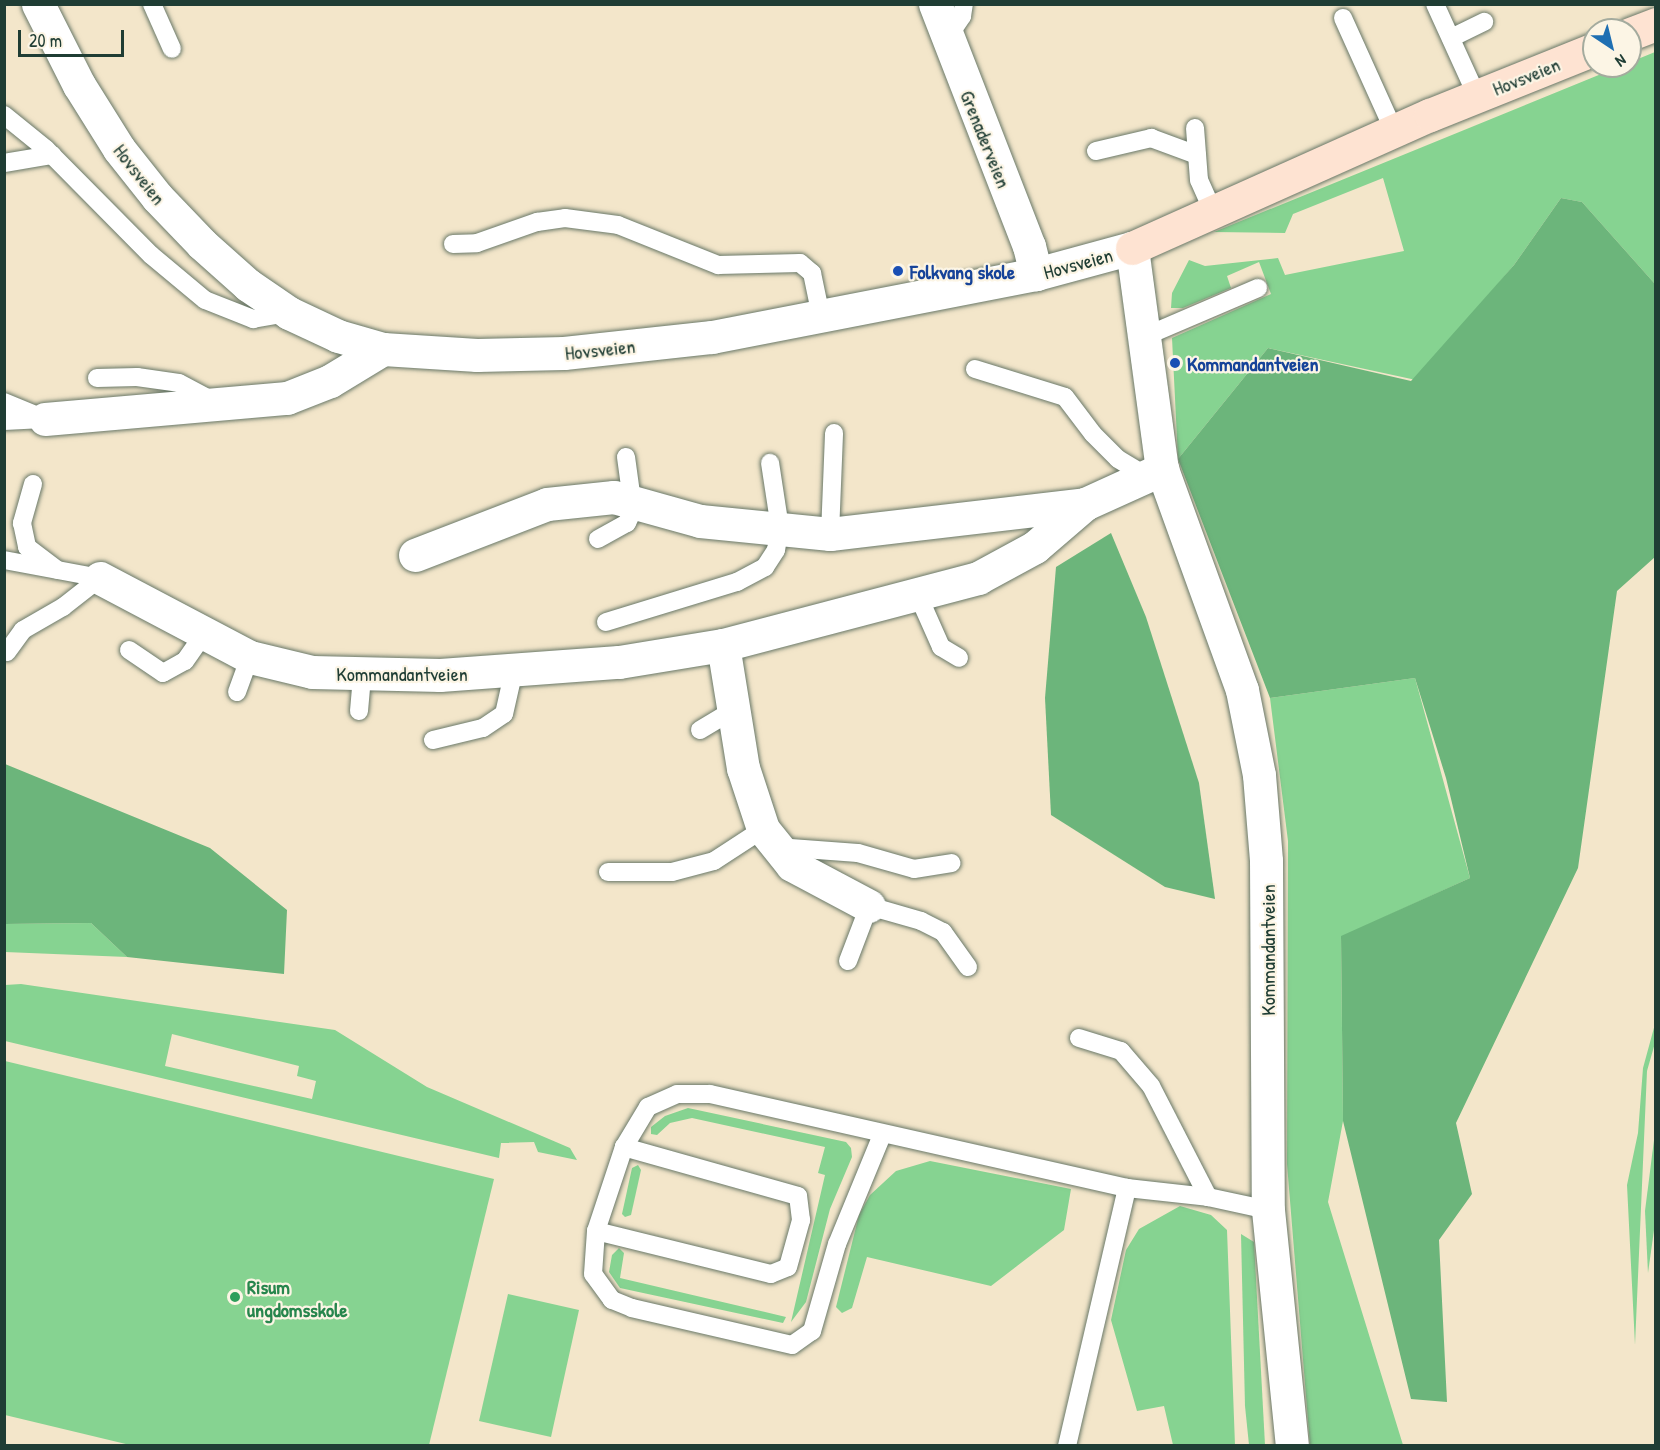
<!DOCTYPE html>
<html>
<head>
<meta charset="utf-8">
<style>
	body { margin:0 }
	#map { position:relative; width:1660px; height:1450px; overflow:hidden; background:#f3e6ca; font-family:"Patrick Hand",sans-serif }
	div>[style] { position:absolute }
	.green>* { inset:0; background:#86d391 }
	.forest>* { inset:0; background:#6cb57b }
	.roads { filter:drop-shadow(0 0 2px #697868) drop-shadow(0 0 2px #697868) }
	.lane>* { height:18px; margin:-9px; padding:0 9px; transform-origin:9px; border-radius:9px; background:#fff }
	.street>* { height:33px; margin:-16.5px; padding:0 16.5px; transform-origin:16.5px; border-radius:16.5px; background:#fff }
	.secondary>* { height:33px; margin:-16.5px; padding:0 16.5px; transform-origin:16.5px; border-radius:16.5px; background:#fee3d2 }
	.dots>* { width:16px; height:16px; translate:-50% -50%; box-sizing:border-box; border:3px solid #fcf5e5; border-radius:50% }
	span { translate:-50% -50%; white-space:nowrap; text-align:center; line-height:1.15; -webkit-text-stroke:4.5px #fcf5e5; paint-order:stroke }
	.street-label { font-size:20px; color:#1f3d34 }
	.transit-label { font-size:20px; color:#164399; font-weight:700 }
	.left { translate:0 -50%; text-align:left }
	.leisure-label { font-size:20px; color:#27864d; font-weight:700 }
	.frame { position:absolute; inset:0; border:6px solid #1f3d34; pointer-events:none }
	.north { position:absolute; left:1582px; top:18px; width:60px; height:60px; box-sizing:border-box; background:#fcf5e5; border:2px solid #a4ab9e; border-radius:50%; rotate:145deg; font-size:16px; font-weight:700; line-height:24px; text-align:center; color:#1f3d34 }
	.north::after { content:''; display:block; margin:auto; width:21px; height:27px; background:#1f6fb2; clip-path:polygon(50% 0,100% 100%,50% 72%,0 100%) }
	.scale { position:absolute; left:18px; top:30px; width:106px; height:27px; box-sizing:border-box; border:3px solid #1f3d34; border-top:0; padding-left:8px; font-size:18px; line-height:21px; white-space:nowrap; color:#1f3d34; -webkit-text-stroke:4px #fcf5e5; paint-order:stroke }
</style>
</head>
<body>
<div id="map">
	<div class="green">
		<div style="clip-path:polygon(1655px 52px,1655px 284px,1582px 202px,1561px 198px,1514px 265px,1416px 380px,1268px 348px,1178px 459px,1172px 338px,1271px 294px,1259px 262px,1227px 276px,1231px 288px,1183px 308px,1171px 308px,1172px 293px,1189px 260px,1205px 266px,1278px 258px,1285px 275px,1404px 251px,1383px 178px,1293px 214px,1285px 233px,1214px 232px)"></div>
		<div style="clip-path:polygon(1415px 678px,1470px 878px,1341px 937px,1343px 1121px,1328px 1202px,1403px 1445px,1310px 1445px,1287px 1164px,1288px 841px,1270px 698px)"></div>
		<div style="clip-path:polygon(91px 923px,127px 957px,5px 952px,5px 924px)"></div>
		<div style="clip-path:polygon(evenodd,21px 984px,335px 1030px,427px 1087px,570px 1148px,577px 1160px,538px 1152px,534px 1142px,501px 1143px,499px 1158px,5px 1041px,5px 985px,21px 984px,172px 1034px,299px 1066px,297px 1076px,316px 1081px,312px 1099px,165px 1066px,172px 1034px)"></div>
		<div style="clip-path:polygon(1655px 1024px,1655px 1043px,1647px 1071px,1635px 1345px,1627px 1185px,1638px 1133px,1643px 1068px)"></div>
		<div style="clip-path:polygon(5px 1061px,494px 1179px,429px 1445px,130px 1445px,5px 1415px)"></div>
		<div style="clip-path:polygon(688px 1108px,846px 1142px,851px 1148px,852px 1157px,830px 1209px,806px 1302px,791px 1322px,825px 1175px,818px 1173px,825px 1147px,692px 1118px,670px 1123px,657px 1135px,651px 1134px,651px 1127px,665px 1116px)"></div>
		<div style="clip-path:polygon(1655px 1132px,1655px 1223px,1648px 1273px,1645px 1211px)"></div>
		<div style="clip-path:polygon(930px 1161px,1071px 1189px,1064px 1230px,991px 1286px,867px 1257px,852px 1308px,842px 1313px,836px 1307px,859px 1215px,870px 1195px,896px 1171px)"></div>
		<div style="clip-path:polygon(638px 1165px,641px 1170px,631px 1215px,625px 1217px,622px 1214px,632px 1168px)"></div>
		<div style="clip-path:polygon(1180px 1206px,1211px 1215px,1227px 1230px,1235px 1445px,1173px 1445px,1164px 1406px,1137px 1411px,1111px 1320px,1126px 1250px,1139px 1229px)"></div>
		<div style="clip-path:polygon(1241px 1234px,1254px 1242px,1265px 1445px,1249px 1445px,1245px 1406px)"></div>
		<div style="clip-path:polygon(619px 1248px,624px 1253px,620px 1278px,786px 1317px,783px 1323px,620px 1288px,609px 1272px,612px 1255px)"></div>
		<div style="clip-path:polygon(508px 1294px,579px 1310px,551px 1437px,479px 1421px)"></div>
	</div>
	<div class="forest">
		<div style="clip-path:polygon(1561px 198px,1582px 202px,1655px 284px,1655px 557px,1617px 591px,1578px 868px,1456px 1123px,1472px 1194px,1439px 1240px,1447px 1402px,1411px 1399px,1343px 1121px,1341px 936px,1470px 878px,1446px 778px,1415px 678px,1270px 698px,1178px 459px,1268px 348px,1411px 381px,1514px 265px)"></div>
		<div style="clip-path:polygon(1111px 533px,1146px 617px,1199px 783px,1215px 899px,1165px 887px,1051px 815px,1045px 698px,1056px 567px)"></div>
		<div style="clip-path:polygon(5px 764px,210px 848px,287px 910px,284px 974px,127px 957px,91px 923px,5px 924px)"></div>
	</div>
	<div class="roads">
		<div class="lane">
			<div style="left:152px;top:4px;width:49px;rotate:66deg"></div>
			<div style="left:1435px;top:4px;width:101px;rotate:65.5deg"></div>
			<div style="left:1343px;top:18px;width:124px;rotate:65.7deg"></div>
			<div style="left:1451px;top:38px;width:37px;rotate:-26deg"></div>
			<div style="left:946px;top:40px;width:29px;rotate:-56deg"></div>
			<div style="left:962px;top:16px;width:12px;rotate:-81deg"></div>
			<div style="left:4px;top:115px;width:54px;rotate:39deg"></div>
			<div style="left:46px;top:149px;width:149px;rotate:45.3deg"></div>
			<div style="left:151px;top:255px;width:70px;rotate:39.8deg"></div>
			<div style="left:205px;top:300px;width:52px;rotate:21.6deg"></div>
			<div style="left:253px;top:319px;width:35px;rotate:-10deg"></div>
			<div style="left:1195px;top:128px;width:52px;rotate:85.6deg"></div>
			<div style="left:1199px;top:180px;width:35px;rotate:66deg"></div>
			<div style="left:1096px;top:151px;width:57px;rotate:-13.3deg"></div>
			<div style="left:1151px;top:138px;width:49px;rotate:20.3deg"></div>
			<div style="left:4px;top:163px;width:49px;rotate:-9.5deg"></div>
			<div style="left:453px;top:244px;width:24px;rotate:-2deg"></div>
			<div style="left:477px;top:243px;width:64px;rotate:-19.3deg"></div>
			<div style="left:537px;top:222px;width:28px;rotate:-8deg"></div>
			<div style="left:565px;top:218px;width:53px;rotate:7.5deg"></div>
			<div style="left:618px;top:225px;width:108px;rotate:21.8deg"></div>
			<div style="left:718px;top:265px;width:82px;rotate:-1.4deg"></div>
			<div style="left:800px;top:263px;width:16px;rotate:40deg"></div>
			<div style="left:812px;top:273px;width:44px;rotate:78.2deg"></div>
			<div style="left:1146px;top:336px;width:122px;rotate:-23.2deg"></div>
			<div style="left:975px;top:369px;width:94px;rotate:17.3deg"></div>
			<div style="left:1065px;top:397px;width:46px;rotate:52.9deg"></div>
			<div style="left:1093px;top:434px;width:35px;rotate:45deg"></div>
			<div style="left:1118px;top:459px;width:33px;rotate:31deg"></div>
			<div style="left:97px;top:378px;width:40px;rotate:-1.4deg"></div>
			<div style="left:137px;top:377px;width:42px;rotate:8.1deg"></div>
			<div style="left:179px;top:383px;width:41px;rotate:27.8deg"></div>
			<div style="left:4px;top:402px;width:44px;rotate:22.5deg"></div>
			<div style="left:4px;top:421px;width:39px;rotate:-3deg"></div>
			<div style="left:626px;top:457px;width:44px;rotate:82.2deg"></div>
			<div style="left:33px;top:484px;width:41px;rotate:105.8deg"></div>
			<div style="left:22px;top:523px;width:25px;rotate:78deg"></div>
			<div style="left:27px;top:547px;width:38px;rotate:37deg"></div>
			<div style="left:830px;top:534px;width:101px;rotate:-87.7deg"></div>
			<div style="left:598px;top:539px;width:33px;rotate:-29deg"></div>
			<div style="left:627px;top:523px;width:23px;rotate:-65deg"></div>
			<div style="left:4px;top:560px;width:98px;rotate:10.6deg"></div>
			<div style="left:918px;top:595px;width:57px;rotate:66.1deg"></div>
			<div style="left:941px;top:647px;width:21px;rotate:31deg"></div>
			<div style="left:606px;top:622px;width:137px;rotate:-17deg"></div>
			<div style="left:737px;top:582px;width:32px;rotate:-28deg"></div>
			<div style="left:765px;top:567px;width:20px;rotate:-57deg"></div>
			<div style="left:776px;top:550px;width:22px;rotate:-80deg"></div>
			<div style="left:780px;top:528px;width:66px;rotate:-98.7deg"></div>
			<div style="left:129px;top:650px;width:41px;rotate:34.1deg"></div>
			<div style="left:163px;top:673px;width:25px;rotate:-29deg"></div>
			<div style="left:185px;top:661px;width:32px;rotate:-55deg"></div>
			<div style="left:7px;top:652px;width:27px;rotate:-54deg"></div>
			<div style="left:23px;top:630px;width:46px;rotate:-29.9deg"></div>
			<div style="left:63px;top:607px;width:47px;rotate:-38.1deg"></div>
			<div style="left:237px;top:692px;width:37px;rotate:-70deg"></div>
			<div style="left:359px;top:711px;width:37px;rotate:-85deg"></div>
			<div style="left:700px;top:730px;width:37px;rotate:-31deg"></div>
			<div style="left:433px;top:740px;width:51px;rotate:-13.5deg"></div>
			<div style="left:483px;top:728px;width:25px;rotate:-34deg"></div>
			<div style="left:504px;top:714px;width:45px;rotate:-77.2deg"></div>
			<div style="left:777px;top:847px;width:81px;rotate:4.2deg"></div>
			<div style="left:858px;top:853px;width:58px;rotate:15.9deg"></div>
			<div style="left:914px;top:869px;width:38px;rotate:-9deg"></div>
			<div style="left:608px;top:872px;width:64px"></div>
			<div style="left:672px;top:872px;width:43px;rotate:-14.7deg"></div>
			<div style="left:714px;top:861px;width:59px;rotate:-33.1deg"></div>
			<div style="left:848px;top:961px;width:59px;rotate:-69.1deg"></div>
			<div style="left:869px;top:906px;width:54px;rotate:16.1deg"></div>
			<div style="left:921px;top:921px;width:25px;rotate:27deg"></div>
			<div style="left:943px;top:932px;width:43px;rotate:54.5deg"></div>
			<div style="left:1079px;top:1038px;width:44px;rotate:17.2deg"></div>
			<div style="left:1121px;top:1051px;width:46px;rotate:49.4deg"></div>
			<div style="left:1151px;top:1086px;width:125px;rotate:62.8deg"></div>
			<div style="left:882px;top:1135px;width:118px;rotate:112.4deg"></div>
			<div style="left:837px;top:1244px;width:91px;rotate:106deg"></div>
			<div style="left:812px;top:1331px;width:24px;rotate:145deg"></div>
			<div style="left:792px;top:1345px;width:164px;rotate:-167deg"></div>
			<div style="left:632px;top:1308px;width:22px;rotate:-158deg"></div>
			<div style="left:612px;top:1300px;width:32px;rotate:-126deg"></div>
			<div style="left:593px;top:1274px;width:43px;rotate:-86deg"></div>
			<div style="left:596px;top:1231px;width:89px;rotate:-71.6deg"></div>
			<div style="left:624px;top:1147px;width:47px;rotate:-59deg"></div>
			<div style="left:648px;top:1107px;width:32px;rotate:-24deg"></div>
			<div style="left:677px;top:1094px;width:33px"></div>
			<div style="left:710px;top:1094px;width:427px;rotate:12.7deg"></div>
			<div style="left:1127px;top:1188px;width:81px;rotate:6.3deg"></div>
			<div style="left:1208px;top:1197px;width:61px;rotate:12.2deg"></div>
			<div style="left:596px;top:1231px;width:180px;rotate:13.8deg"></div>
			<div style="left:771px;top:1274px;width:18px;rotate:-22deg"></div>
			<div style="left:788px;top:1267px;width:49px;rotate:-74.5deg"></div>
			<div style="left:801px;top:1220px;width:24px;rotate:-97deg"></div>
			<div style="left:798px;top:1196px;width:181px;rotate:-164.3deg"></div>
			<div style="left:1067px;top:1446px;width:265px;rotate:-76.9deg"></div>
		</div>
		<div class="street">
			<div style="left:38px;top:4px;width:91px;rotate:63.2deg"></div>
			<div style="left:79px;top:85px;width:75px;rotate:58deg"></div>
			<div style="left:119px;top:149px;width:61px;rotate:51.6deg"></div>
			<div style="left:157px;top:197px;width:65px;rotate:46.2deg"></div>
			<div style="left:202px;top:244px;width:62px;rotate:41.7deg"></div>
			<div style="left:248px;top:285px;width:50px;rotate:34.3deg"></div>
			<div style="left:289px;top:313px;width:54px;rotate:25.1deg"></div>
			<div style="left:338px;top:336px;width:47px;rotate:16.1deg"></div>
			<div style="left:383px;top:349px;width:94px;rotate:3.7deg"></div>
			<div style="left:477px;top:355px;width:87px;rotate:-1.3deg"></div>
			<div style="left:564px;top:353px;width:149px;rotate:-6.2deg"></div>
			<div style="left:712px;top:337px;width:330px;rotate:-11deg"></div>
			<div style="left:1036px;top:274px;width:99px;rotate:-15.2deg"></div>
			<div style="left:1132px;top:248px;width:223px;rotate:82.3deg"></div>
			<div style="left:1162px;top:469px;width:235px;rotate:70.1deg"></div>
			<div style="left:1242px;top:690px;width:87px;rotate:78.7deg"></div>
			<div style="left:1259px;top:775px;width:86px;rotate:85.3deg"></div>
			<div style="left:1266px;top:861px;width:349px;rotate:89.7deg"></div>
			<div style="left:1268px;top:1210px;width:237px;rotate:84.2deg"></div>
			<div style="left:935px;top:4px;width:260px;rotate:68.8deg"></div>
			<div style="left:1029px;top:246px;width:29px;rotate:76deg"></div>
			<div style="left:45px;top:419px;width:243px;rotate:-5deg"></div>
			<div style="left:287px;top:398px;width:46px;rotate:-21.6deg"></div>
			<div style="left:330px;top:381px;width:62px;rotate:-31.1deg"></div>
			<div style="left:415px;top:555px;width:142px;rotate:-21.1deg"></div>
			<div style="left:547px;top:504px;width:67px;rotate:-6deg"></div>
			<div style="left:614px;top:497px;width:89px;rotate:15.6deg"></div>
			<div style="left:700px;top:521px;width:131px;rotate:5.7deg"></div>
			<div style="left:830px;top:534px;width:257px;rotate:-6.7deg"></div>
			<div style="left:100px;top:578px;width:170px;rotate:27.8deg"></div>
			<div style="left:250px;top:657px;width:64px;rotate:13.6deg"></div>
			<div style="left:312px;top:672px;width:128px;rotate:1.3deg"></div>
			<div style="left:440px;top:675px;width:179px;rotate:-4.2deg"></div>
			<div style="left:619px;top:662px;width:105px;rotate:-9.3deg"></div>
			<div style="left:723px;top:645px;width:264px;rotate:-14.7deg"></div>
			<div style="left:978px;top:578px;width:65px;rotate:-28.5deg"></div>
			<div style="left:1035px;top:547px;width:66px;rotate:-40.7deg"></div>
			<div style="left:1085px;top:504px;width:85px;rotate:-24.4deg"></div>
			<div style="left:723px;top:645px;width:125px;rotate:80.8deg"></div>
			<div style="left:743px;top:768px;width:64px;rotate:71.8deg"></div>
			<div style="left:763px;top:829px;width:46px;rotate:51.1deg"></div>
			<div style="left:792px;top:865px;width:87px;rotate:28deg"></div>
		</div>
		<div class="secondary">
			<div style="left:1630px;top:34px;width:28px;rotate:-21deg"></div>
			<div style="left:1132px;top:248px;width:326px;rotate:-24.1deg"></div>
			<div style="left:1430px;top:115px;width:177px;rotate:-21.9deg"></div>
		</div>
	</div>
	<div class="dots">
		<div style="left:898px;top:271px;background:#1a4fb4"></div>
		<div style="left:1175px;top:363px;background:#1a4fb4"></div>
		<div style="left:235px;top:1297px;background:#2e9e5b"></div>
	</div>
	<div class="street-label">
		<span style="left:1526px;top:76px;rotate:-22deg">Hovsveien</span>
		<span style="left:986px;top:139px;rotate:68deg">Grenaderveien</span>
		<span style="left:140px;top:174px;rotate:52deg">Hovsveien</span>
		<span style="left:1078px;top:263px;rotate:-15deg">Hovsveien</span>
		<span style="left:600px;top:349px;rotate:-6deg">Hovsveien</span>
		<span style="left:402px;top:673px">Kommandantveien</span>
		<span style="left:1267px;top:950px;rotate:-90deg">Kommandantveien</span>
	</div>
	<div class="transit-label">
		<span class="left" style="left:910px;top:271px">Folkvang skole</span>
		<span class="left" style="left:1187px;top:363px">Kommandantveien</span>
	</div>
	<div class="leisure-label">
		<span class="left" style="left:247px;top:1298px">Risum<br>ungdomsskole</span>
	</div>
	<div class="frame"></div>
	<div class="north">N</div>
	<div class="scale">20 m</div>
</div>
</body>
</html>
